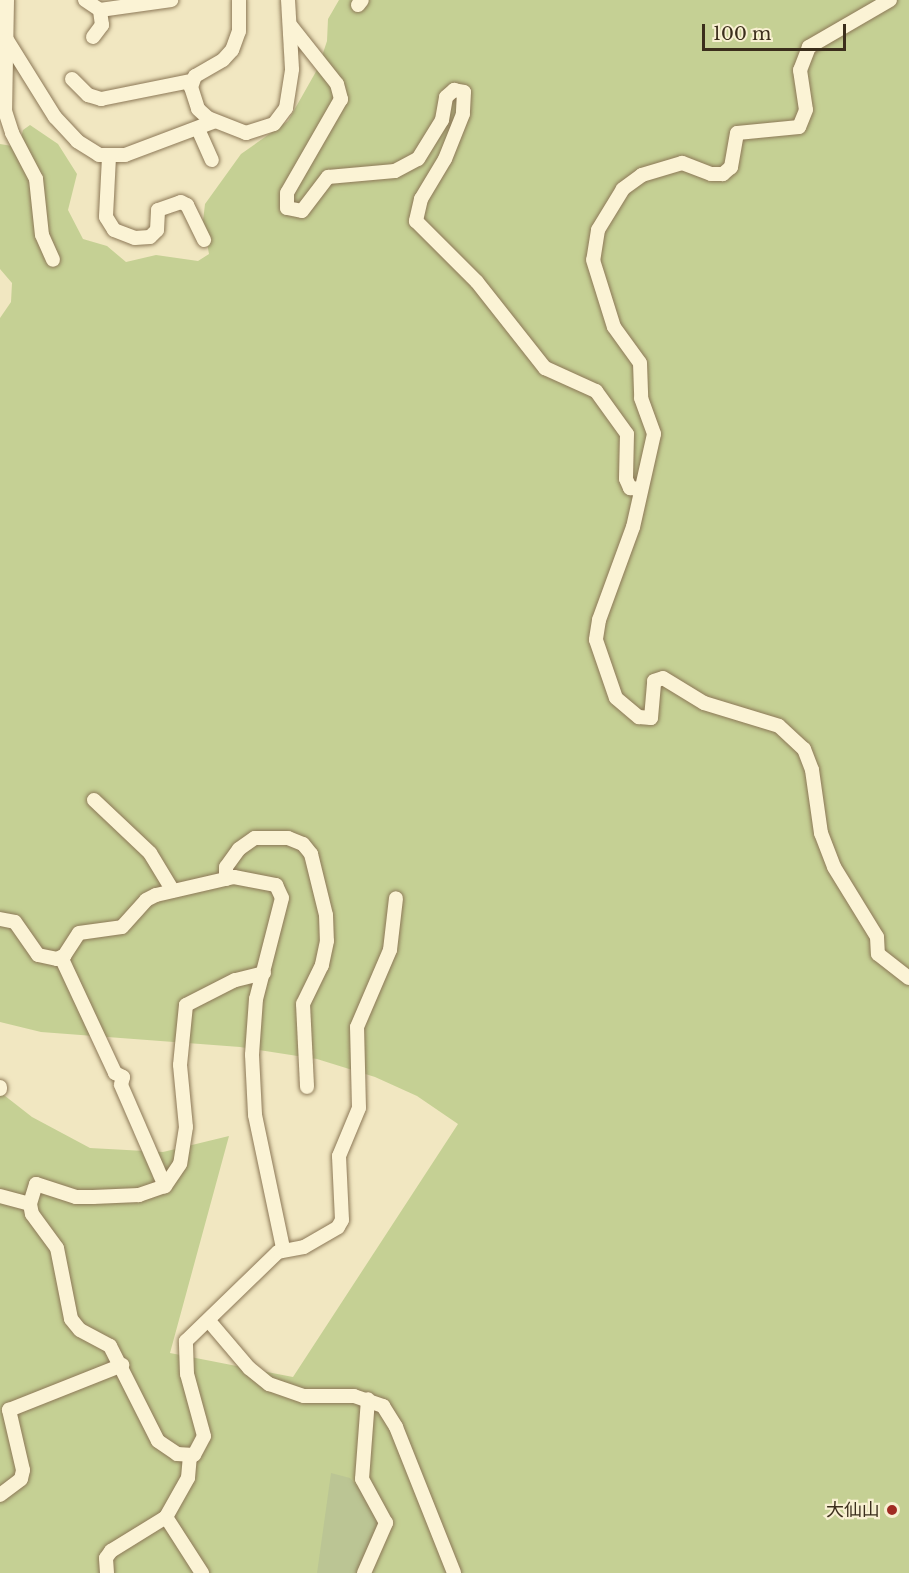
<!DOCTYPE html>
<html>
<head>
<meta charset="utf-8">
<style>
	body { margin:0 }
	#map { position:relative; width:909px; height:1573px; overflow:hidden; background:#f1e7c1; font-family:"Libre Baskerville","Noto Sans JP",serif }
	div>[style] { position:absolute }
	.green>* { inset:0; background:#c5d094 }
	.cemetery>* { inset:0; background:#bbc594 }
	.roads { filter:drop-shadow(0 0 2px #8c7857) drop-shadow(0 0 2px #8c7857) }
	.minor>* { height:14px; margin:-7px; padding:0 7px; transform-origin:7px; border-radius:7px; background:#fbf3d5 }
	.dots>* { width:16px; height:16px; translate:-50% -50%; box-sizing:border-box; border:3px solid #f8f0d1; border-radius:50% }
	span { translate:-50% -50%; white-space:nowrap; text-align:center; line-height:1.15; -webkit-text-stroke:4.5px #f8f0d1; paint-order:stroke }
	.poi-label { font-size:18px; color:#3b2e1c }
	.right { translate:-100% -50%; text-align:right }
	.scale { position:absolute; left:702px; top:24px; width:144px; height:27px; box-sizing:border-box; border:3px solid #3b2e1c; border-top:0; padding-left:8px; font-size:18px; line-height:21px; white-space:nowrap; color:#3b2e1c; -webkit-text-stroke:4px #f8f0d1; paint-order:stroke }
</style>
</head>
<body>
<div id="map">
	<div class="green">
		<div style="clip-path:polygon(339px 0,909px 0,909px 1573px,0 1573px,0 1092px,32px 1117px,90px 1148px,163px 1152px,229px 1136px,170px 1353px,293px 1377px,458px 1124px,417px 1096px,375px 1077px,317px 1059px,240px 1047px,41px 1032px,0 1022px,0 318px,11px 302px,12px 283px,0 269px,0 144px,12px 146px,20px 142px,23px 130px,30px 125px,58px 144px,77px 174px,68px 210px,83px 239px,107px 246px,126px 262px,156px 255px,198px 261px,209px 254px,203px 221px,205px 204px,241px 154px,288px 121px,318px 68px,327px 41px,328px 19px)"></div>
	</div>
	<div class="cemetery">
		<div style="clip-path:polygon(331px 1473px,350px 1478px,375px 1508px,385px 1531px,367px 1573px,317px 1573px)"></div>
	</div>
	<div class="roads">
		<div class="minor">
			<div style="left:7px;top:0;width:111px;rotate:91deg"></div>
			<div style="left:5px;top:111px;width:23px;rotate:72deg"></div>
			<div style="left:12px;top:133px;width:52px;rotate:62.4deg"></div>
			<div style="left:36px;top:179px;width:56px;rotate:83.9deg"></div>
			<div style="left:42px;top:235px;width:27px;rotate:66deg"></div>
			<div style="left:85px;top:0;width:18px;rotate:34deg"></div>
			<div style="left:100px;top:10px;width:72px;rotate:-8deg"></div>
			<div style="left:239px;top:0;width:31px;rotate:90deg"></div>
			<div style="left:239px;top:31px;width:20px;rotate:110deg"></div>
			<div style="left:232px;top:50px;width:13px;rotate:132deg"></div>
			<div style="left:223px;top:60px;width:32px;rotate:150deg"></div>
			<div style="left:195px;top:76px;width:12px;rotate:110deg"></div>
			<div style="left:191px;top:87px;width:23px;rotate:72deg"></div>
			<div style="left:198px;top:109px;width:13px;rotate:42deg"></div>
			<div style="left:208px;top:118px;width:41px;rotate:21.5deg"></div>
			<div style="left:246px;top:133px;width:29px;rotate:-18deg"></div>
			<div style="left:274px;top:124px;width:20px;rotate:-53deg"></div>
			<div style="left:286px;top:108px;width:39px;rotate:-81deg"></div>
			<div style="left:292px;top:69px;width:69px;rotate:-93.3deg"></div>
			<div style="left:890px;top:0;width:94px;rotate:149.9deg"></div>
			<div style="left:809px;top:47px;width:25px;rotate:111deg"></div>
			<div style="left:800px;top:70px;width:40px;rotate:81.5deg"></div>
			<div style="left:806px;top:110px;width:18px;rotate:112deg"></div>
			<div style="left:799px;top:127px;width:62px;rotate:174.5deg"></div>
			<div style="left:737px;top:133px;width:35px;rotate:100deg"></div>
			<div style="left:731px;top:167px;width:11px;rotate:139deg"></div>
			<div style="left:723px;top:174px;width:12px;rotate:180deg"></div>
			<div style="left:711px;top:174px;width:31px;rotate:-159deg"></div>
			<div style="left:682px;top:163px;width:42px;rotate:163.3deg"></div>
			<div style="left:642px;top:175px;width:24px;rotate:144deg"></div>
			<div style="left:623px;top:189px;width:48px;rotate:121.4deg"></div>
			<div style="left:598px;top:230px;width:30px;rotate:99deg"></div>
			<div style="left:593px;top:260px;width:70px;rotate:72.6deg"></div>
			<div style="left:614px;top:327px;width:44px;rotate:54.2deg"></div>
			<div style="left:640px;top:363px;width:35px;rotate:88deg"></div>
			<div style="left:641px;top:398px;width:38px;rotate:70deg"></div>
			<div style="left:654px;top:434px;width:95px;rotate:102.7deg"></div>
			<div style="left:633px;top:527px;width:99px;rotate:110.1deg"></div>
			<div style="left:599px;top:620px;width:20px;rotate:99deg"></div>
			<div style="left:596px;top:640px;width:61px;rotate:71deg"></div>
			<div style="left:616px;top:698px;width:30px;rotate:40deg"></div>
			<div style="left:639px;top:717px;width:12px;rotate:5deg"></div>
			<div style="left:651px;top:718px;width:37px;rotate:-85deg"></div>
			<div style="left:654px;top:681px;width:9px;rotate:-18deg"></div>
			<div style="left:663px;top:678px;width:48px;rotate:31.4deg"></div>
			<div style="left:704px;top:703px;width:78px;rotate:17deg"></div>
			<div style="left:779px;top:726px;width:34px;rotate:43deg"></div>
			<div style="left:804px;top:749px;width:22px;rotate:69deg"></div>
			<div style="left:812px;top:770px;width:64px;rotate:81.9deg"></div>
			<div style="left:821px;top:833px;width:36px;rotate:69deg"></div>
			<div style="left:834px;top:867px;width:82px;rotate:58.4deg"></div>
			<div style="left:877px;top:937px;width:17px;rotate:87deg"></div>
			<div style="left:878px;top:954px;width:39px;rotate:38deg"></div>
			<div style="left:358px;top:5px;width:6px;rotate:-51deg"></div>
			<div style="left:291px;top:26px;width:74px;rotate:51.6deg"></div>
			<div style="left:337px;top:84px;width:16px;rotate:75deg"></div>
			<div style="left:341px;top:99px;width:108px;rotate:119.9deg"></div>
			<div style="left:287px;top:193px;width:15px;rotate:90deg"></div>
			<div style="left:287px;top:208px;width:15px;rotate:11deg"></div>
			<div style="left:302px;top:211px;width:43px;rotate:-52.6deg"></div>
			<div style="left:328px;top:177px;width:67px;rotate:-5.1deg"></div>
			<div style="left:395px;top:171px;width:26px;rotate:-28deg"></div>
			<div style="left:418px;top:159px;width:46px;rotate:-58.4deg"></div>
			<div style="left:442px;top:120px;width:23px;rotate:-80deg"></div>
			<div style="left:446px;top:97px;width:11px;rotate:-41deg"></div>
			<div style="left:454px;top:90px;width:10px;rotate:11deg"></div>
			<div style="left:464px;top:92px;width:22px;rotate:93deg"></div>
			<div style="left:463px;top:114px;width:48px;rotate:111.8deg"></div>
			<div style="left:445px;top:159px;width:47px;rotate:121deg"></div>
			<div style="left:421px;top:199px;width:23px;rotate:103deg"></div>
			<div style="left:416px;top:221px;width:86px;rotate:45deg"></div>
			<div style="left:477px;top:282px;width:110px;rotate:51.7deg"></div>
			<div style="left:545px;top:368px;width:56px;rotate:24.3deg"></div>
			<div style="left:596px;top:391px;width:53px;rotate:54.2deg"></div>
			<div style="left:627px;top:434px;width:45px;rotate:91.3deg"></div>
			<div style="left:626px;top:479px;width:10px;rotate:66deg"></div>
			<div style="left:630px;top:488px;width:11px;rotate:5deg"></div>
			<div style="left:93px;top:37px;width:15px;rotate:-53deg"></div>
			<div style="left:102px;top:25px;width:15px;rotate:-98deg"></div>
			<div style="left:7px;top:40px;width:91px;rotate:58.1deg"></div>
			<div style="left:55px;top:117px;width:33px;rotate:47deg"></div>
			<div style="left:77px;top:141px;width:26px;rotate:32deg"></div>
			<div style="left:99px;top:155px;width:26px"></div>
			<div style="left:125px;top:155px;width:94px;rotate:-20.6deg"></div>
			<div style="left:72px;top:79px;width:23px;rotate:45deg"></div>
			<div style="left:88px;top:95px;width:14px;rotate:17deg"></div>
			<div style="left:101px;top:99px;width:92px;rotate:-11.3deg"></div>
			<div style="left:198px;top:129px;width:34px;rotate:66deg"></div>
			<div style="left:109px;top:157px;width:60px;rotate:92.9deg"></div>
			<div style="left:106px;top:217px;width:15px;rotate:58deg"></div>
			<div style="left:114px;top:230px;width:22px;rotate:21deg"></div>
			<div style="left:135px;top:238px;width:15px;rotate:-4deg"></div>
			<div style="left:150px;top:237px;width:10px;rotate:-45deg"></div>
			<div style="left:157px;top:230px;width:20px;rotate:-87deg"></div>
			<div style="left:158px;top:210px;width:24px;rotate:-19deg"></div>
			<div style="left:181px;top:202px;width:7px;rotate:27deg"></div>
			<div style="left:187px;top:205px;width:39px;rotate:64deg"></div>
			<div style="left:94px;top:800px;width:77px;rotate:43.4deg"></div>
			<div style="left:150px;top:853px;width:44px;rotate:58.8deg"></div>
			<div style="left:226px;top:879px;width:12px;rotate:-90deg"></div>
			<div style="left:226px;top:867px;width:22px;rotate:-54deg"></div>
			<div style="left:239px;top:849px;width:19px;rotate:-35deg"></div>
			<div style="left:255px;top:838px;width:33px"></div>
			<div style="left:288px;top:838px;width:16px;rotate:22deg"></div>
			<div style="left:303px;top:844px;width:13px;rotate:51deg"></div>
			<div style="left:311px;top:854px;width:63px;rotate:76.2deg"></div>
			<div style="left:326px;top:915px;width:26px;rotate:88deg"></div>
			<div style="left:327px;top:941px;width:25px;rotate:102deg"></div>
			<div style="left:322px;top:965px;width:43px;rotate:116deg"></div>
			<div style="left:303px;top:1004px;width:83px;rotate:87.2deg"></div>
			<div style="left:0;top:919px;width:15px;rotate:11deg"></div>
			<div style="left:15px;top:922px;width:40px;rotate:55.1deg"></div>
			<div style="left:38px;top:955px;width:19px;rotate:12deg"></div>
			<div style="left:57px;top:959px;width:8px;rotate:-23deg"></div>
			<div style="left:64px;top:956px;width:27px;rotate:-57deg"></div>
			<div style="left:79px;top:933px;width:43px;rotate:-7.9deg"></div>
			<div style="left:122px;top:927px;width:36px;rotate:-48deg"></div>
			<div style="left:146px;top:900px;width:11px;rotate:-27deg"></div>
			<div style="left:156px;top:895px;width:80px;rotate:-13deg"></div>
			<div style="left:234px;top:877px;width:43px;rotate:10.8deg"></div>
			<div style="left:276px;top:885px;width:14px;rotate:65deg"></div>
			<div style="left:282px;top:898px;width:104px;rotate:104.4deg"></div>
			<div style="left:256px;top:999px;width:56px;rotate:94.1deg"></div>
			<div style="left:252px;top:1055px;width:60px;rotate:87.1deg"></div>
			<div style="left:255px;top:1115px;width:136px;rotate:78.1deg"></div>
			<div style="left:61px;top:957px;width:128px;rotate:65deg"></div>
			<div style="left:115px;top:1073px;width:9px;rotate:27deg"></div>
			<div style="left:123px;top:1077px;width:8px;rotate:104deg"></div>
			<div style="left:121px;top:1085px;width:110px;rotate:66.5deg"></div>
			<div style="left:264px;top:973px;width:30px;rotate:166deg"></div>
			<div style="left:235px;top:980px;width:55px;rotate:153deg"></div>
			<div style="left:186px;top:1005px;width:60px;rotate:95.7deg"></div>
			<div style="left:180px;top:1065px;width:62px;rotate:84.5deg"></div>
			<div style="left:186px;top:1127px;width:37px;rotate:99deg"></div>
			<div style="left:180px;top:1164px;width:27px;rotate:124deg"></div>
			<div style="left:165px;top:1186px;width:28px;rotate:161deg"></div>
			<div style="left:139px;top:1195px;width:46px;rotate:177.5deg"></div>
			<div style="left:93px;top:1197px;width:17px;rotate:180deg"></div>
			<div style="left:76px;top:1197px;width:42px;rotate:-162deg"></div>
			<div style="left:36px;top:1184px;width:21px;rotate:107deg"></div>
			<div style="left:30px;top:1204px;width:10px;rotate:79deg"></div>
			<div style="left:32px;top:1214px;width:42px;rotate:53.7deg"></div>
			<div style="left:57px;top:1248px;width:72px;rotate:78.8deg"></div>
			<div style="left:71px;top:1319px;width:14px;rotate:51deg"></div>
			<div style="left:80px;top:1330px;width:34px;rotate:28deg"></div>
			<div style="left:110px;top:1346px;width:106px;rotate:63.2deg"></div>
			<div style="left:158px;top:1441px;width:23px;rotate:34deg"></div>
			<div style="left:177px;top:1454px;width:17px;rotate:3deg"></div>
			<div style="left:194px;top:1455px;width:21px;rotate:-62deg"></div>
			<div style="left:204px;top:1436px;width:64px;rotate:-105.3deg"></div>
			<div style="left:187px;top:1374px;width:33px;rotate:-92deg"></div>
			<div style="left:186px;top:1341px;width:128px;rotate:-44.1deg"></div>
			<div style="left:278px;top:1252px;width:26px;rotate:-11deg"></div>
			<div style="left:304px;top:1247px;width:39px;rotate:-30deg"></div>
			<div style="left:338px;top:1227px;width:8px;rotate:-60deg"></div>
			<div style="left:342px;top:1220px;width:64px;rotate:-92.7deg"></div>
			<div style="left:339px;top:1156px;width:52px;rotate:-67.4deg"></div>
			<div style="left:359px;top:1108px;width:81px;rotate:-91.4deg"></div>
			<div style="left:357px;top:1027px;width:84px;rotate:-66.8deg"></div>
			<div style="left:390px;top:950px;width:52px;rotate:-83.4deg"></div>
			<div style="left:0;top:1087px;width:2px;rotate:90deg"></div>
			<div style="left:0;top:1196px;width:31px;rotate:15deg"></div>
			<div style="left:209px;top:1321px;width:62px;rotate:49.6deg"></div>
			<div style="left:249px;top:1368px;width:26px;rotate:39deg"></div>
			<div style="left:269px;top:1384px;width:37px;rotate:19deg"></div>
			<div style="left:304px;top:1396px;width:50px"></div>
			<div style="left:354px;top:1396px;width:31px;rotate:19deg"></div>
			<div style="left:383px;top:1406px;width:25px;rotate:58deg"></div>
			<div style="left:396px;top:1427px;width:157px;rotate:68.3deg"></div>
			<div style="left:0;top:1495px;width:26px;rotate:-37deg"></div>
			<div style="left:21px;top:1479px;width:9px;rotate:-77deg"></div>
			<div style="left:23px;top:1470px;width:62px;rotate:-103.1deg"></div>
			<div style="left:9px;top:1410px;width:122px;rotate:-21.7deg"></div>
			<div style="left:166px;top:1517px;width:67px;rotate:57.3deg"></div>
			<div style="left:107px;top:1573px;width:15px;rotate:-94deg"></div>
			<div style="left:106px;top:1558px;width:9px;rotate:-54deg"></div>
			<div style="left:111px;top:1551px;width:65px;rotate:-31.7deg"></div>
			<div style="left:166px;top:1517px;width:45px;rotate:-60.6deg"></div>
			<div style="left:188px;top:1478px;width:22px;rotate:-85deg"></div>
			<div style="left:364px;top:1573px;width:55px;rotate:-66.3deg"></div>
			<div style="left:386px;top:1523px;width:50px;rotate:-118.6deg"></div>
			<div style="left:362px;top:1479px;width:80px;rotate:-85.7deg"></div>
		</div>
	</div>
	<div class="dots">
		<div style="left:892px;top:1510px;background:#a02b22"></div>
	</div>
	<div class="poi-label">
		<span class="right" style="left:880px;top:1510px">大仙山</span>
	</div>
	<div class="scale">100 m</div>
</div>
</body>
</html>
